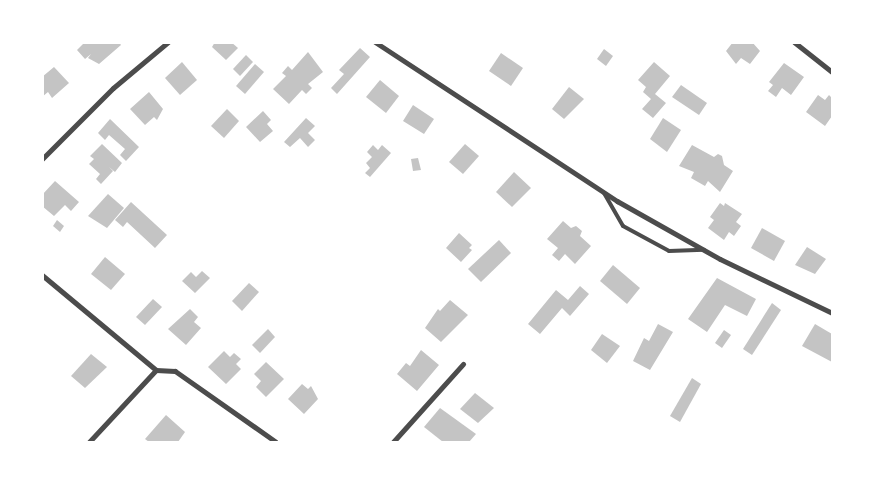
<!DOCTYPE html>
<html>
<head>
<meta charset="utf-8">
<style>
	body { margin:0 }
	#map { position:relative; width:875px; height:485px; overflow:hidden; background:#fff; font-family:Jost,sans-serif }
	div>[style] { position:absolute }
	.building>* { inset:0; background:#c4c4c4 }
	.service>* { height:4px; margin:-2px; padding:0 2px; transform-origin:2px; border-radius:2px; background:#4c4c4c }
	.minor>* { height:5px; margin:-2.5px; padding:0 2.5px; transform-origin:2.5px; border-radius:2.5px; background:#4c4c4c }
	span { translate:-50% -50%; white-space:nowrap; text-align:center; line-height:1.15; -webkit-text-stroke:5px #fff; paint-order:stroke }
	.frame { position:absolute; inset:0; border:44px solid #fff; pointer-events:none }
</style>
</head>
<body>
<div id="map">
	<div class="building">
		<div style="clip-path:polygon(85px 42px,119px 42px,121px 45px,99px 64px,88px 58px,91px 54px,85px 59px,77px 50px)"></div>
		<div style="clip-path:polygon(215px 42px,231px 42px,238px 48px,226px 60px,212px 47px)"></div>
		<div style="clip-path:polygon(733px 42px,752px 42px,760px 51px,750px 64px,741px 58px,736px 64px,726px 51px)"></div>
		<div style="clip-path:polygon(360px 48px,370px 57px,337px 94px,331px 88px,344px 74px,339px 70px)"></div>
		<div style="clip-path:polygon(604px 49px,613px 56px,606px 66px,597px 59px)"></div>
		<div style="clip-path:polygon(308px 52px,323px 72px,308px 84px,312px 88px,306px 94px,302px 90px,289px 104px,273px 89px,286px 76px,282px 73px,288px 66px,292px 70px)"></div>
		<div style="clip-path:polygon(501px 53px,523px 68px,511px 86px,489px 71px)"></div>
		<div style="clip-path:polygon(246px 55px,253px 62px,240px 76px,233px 69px)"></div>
		<div style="clip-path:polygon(182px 62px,197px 80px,180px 95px,165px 78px)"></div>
		<div style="clip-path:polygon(654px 62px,670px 76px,655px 94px,666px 103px,653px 118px,642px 109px,651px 99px,643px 92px,646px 87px,638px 80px)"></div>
		<div style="clip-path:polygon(784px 63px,804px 77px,791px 95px,782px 88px,776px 97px,768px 91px,773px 85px,769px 82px)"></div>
		<div style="clip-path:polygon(255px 64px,264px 72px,245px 94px,236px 86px)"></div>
		<div style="clip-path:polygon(54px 67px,69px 83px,52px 98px,48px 92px,42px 97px,42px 77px)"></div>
		<div style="clip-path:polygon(380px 80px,399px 96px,386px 113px,366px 97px)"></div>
		<div style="clip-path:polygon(681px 85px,707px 103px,699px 115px,672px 97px)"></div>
		<div style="clip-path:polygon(569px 87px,584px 99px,564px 119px,552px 109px)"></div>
		<div style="clip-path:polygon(149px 92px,163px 109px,157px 120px,154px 117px,145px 125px,130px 109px)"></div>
		<div style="clip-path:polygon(818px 95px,825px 100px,829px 95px,832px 98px,832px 116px,825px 126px,806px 112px)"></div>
		<div style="clip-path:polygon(413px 105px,434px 119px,424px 134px,403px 121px)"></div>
		<div style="clip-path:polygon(227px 109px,239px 121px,224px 138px,211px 126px)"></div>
		<div style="clip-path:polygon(263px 111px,271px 120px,267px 124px,273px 131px,260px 142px,246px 127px)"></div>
		<div style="clip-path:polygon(306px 118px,315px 126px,308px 133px,315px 140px,308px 147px,300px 138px,290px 147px,284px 142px)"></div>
		<div style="clip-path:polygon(663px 118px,681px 130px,667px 152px,650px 139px)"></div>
		<div style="clip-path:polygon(110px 119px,139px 147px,126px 161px,120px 155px,125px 149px,109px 135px,105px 140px,98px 133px)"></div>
		<div style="clip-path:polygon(102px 144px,122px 163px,115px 172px,109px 167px,113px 171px,101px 184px,96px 179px,100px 174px,89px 164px,94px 159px,90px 156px)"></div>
		<div style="clip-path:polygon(465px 144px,479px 156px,463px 174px,449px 162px)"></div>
		<div style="clip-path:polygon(373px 145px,378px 150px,382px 145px,391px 153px,370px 177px,365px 173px,370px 168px,366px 163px,372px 157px,367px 152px)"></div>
		<div style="clip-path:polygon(692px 145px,714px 157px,718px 154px,722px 156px,724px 165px,733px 171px,720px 192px,708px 181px,705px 186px,691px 178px,694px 172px,679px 166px)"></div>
		<div style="clip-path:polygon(418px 158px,421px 170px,413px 171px,411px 159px)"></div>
		<div style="clip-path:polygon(514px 172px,531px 188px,512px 207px,496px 192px)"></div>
		<div style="clip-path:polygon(55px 181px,79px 202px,71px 211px,65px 205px,54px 216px,42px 206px,42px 195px)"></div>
		<div style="clip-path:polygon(108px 194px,124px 208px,107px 228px,88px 216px)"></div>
		<div style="clip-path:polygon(131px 202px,167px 235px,155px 248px,127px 222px,123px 227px,115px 220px)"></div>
		<div style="clip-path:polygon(720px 203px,724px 206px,725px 203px,742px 214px,736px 222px,741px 226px,734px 236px,729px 232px,724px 240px,708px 228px,714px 220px,710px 217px)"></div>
		<div style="clip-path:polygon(57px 220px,64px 226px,60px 232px,53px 226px)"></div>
		<div style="clip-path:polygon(563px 221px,571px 228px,576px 226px,582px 231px,580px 236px,591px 246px,575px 264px,565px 254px,559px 261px,552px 255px,558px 248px,547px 239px)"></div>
		<div style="clip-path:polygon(762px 228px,785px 241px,774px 261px,751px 248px)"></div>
		<div style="clip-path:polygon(459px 233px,472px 245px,469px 248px,472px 250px,461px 262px,446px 248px)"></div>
		<div style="clip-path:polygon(499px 240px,511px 253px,481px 282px,468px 269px)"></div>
		<div style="clip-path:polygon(807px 247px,826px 259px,815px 274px,795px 265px)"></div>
		<div style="clip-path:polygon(105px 257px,125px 274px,111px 290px,91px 274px)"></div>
		<div style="clip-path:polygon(613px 265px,640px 288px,627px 304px,600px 281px)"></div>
		<div style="clip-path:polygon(202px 271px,210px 278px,195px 293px,182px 281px,191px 272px,196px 277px)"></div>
		<div style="clip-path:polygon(717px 278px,756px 299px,747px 316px,725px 305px,707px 332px,688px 319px)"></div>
		<div style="clip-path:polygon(249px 283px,259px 292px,242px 311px,232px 301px)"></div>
		<div style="clip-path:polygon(580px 286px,589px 294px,570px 316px,562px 308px,540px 334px,528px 324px,556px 290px,568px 300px)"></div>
		<div style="clip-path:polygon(153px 299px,162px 307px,145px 325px,136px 317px)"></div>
		<div style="clip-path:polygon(450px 300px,468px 315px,441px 342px,425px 328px,438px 309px,440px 311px)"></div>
		<div style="clip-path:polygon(772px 303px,781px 310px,752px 355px,743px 349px)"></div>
		<div style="clip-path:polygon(190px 309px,198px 317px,194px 322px,201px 328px,186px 345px,168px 329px)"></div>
		<div style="clip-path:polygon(658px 324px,673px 332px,650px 370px,633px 361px,644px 338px,649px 341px)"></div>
		<div style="clip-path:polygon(815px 324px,832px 334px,832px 362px,802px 346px)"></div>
		<div style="clip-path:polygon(268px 329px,275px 337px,260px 353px,252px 345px)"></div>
		<div style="clip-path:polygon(724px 330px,731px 335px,722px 348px,715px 343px)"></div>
		<div style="clip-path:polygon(602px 334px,620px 346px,607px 363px,591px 350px)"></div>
		<div style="clip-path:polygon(421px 350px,439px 365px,417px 391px,397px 374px,406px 363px,410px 366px)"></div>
		<div style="clip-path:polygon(224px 351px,230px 357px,234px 353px,241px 359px,236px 364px,241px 369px,226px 384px,208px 367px)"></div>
		<div style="clip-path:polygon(91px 354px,107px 367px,85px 388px,71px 376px)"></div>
		<div style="clip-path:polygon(266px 362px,284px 379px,266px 397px,256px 387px,261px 381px,254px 374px)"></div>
		<div style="clip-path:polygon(692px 378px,701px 384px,680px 422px,670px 416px)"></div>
		<div style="clip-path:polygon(302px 384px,308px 389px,311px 386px,318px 399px,304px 414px,288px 399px)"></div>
		<div style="clip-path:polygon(475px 393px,494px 408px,478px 423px,460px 409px)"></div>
		<div style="clip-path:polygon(440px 408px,476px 434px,469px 442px,443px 442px,424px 427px)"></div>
		<div style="clip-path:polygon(166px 415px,185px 432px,178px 442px,149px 442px,145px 439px)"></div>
	</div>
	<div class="service">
		<div style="left:604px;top:193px;width:38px;rotate:60deg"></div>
		<div style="left:623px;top:226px;width:52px;rotate:28.5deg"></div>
		<div style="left:669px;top:251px;width:35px;rotate:-2deg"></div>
	</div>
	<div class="minor">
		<div style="left:375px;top:42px;width:290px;rotate:33.3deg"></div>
		<div style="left:617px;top:201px;width:118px;rotate:29.4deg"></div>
		<div style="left:720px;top:259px;width:124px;rotate:25.7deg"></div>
		<div style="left:794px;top:42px;width:48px;rotate:38.3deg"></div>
		<div style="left:42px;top:159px;width:100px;rotate:-45deg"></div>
		<div style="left:113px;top:88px;width:72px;rotate:-39.9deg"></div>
		<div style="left:42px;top:275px;width:148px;rotate:39.8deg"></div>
		<div style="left:156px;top:370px;width:19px;rotate:3deg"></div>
		<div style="left:175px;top:371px;width:123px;rotate:35.1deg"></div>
		<div style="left:89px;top:442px;width:98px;rotate:-47.1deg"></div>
		<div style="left:393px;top:442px;width:105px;rotate:-48.1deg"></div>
	</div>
	<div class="frame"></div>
</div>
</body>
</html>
